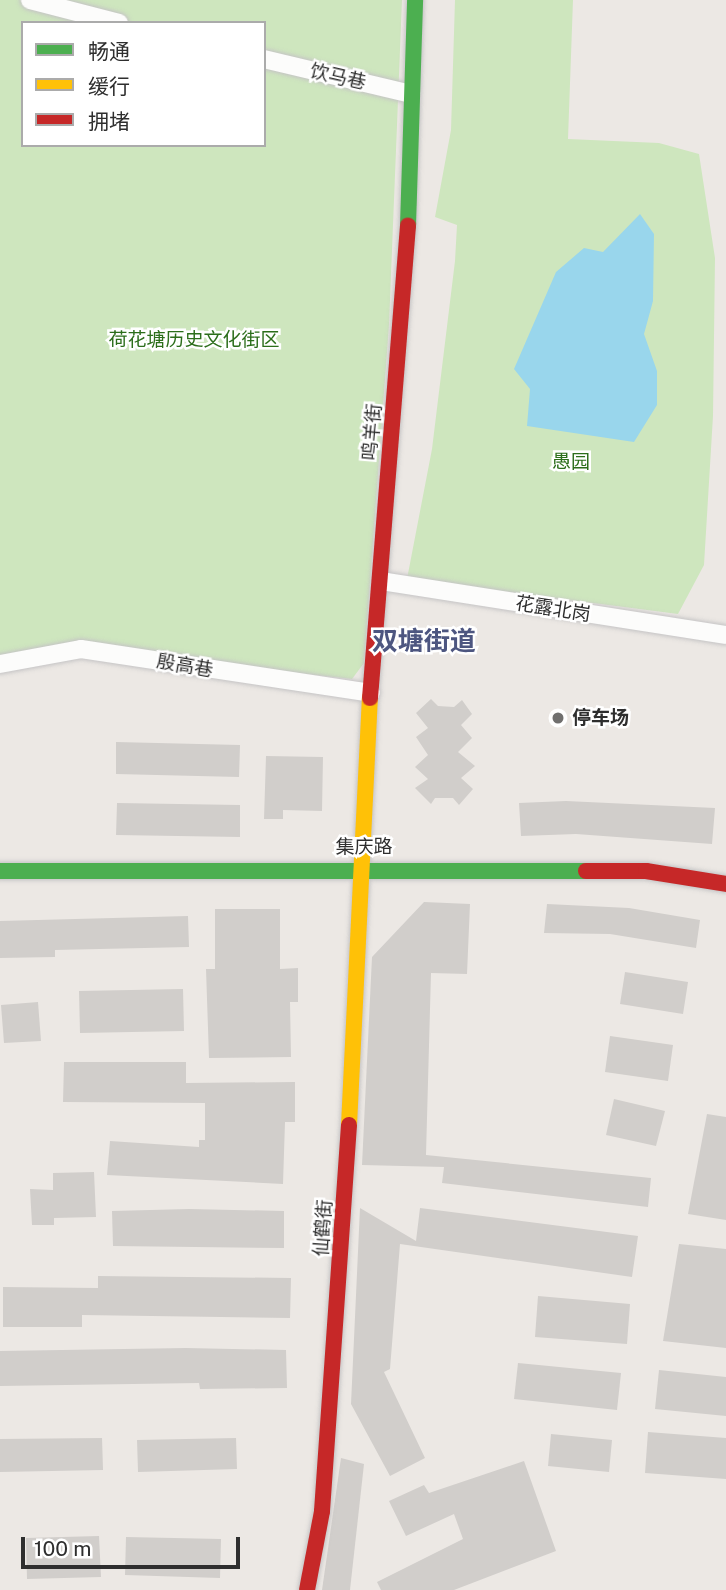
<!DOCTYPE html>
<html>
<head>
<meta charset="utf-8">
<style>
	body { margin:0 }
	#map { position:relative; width:726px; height:1590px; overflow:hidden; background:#ece8e4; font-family:"Public Sans","Noto Sans SC",sans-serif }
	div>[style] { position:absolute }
	.green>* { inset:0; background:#cee6be }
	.water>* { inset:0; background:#99d6ec }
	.building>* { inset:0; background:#d1cecb }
	.roads { filter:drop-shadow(0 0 2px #c5c4c5) drop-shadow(0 0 2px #c5c4c5) }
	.street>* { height:18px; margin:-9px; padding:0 9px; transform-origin:9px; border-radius:9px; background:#fcfcfb }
	.fast>* { height:16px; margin:-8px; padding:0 8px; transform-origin:8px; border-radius:8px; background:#4caf50 }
	.slow>* { height:16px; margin:-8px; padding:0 8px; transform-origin:8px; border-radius:8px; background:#ffc107 }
	.jam>* { height:16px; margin:-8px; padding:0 8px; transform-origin:8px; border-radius:8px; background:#c62828 }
	.dots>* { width:19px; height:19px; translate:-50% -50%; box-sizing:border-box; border:4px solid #fff; border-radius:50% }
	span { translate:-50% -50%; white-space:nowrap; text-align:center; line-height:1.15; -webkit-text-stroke:5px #fff; paint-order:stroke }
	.street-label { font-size:19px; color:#2e2e2e }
	.park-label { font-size:19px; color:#2c6e1b }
	.poi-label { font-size:19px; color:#2e2e2e; font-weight:700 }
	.left { translate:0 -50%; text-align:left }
	.district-label { font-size:26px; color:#4d5680; font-weight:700 }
	.legend { position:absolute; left:21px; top:21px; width:245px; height:126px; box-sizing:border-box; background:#fff; border:2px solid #ababab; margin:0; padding:9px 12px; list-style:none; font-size:21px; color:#2e2e2e }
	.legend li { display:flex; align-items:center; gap:14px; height:35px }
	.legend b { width:35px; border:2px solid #ababab }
	.scale { position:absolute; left:21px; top:1537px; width:219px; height:32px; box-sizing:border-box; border:4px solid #2e2e2e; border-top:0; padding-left:9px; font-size:21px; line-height:24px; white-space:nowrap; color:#2e2e2e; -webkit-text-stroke:5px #fff; paint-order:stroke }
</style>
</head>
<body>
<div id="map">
	<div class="green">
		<div style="clip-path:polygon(evenodd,0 0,402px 0,389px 325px,364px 663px,352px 679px,81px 649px,0 666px,0 0,23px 23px,264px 23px,264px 145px,23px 145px,23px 23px)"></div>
		<div style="clip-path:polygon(455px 0,573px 0,568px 139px,659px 143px,699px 154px,715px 258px,713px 416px,704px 565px,678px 614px,407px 579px,432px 449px,455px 261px,457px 225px,435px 217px,451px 130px)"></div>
	</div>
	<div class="water">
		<div style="clip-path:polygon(640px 214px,654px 234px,653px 301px,644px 334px,657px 371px,657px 405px,634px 442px,527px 426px,530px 389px,514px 369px,556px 272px,584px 248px,603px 252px)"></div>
	</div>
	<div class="building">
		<div style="clip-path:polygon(431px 699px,438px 706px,454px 707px,462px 700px,472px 714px,461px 725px,472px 738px,458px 752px,475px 766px,461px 778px,473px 789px,459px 805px,453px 798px,435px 798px,431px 804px,415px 788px,428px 779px,415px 767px,428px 755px,416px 737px,428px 728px,416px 713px)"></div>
		<div style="clip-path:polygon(116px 742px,240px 745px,239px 777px,116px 774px)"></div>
		<div style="clip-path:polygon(266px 756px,323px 757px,322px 811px,283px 810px,283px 819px,264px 819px)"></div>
		<div style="clip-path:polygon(566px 801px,715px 808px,712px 844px,576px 834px,521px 836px,519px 803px)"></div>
		<div style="clip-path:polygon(117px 803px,240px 805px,240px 837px,116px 835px)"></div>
		<div style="clip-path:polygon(424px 902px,470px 904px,467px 974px,431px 973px,426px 1155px,651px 1178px,648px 1207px,442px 1183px,444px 1167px,362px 1165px,372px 957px)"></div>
		<div style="clip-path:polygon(547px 904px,629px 908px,700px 920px,696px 948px,610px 934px,544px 933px)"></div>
		<div style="clip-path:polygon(215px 909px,280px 909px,280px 969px,298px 968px,298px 1002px,290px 1002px,291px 1057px,209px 1058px,206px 969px,215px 969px)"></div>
		<div style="clip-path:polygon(188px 916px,189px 947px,55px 950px,55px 957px,0 958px,0 921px)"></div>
		<div style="clip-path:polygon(625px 972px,688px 982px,683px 1014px,620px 1004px)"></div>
		<div style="clip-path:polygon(183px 989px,184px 1031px,80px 1033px,79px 991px)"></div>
		<div style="clip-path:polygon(38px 1002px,41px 1041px,4px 1043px,1px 1005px)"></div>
		<div style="clip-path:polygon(610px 1036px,673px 1045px,668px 1081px,605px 1072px)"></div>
		<div style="clip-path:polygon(64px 1062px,186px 1062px,186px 1083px,295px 1082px,295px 1122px,285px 1122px,283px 1184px,107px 1175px,110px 1141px,199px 1147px,199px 1140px,205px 1140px,205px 1103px,63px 1102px)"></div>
		<div style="clip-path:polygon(614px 1099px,665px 1111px,656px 1146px,606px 1135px)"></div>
		<div style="clip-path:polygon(707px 1114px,726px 1117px,726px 1220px,688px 1214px)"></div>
		<div style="clip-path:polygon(94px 1172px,96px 1217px,54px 1218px,54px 1225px,32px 1225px,30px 1189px,53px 1190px,53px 1173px)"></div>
		<div style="clip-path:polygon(360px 1208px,416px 1241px,420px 1208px,638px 1236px,632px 1277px,400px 1244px,390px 1369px,384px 1372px,425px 1458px,390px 1476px,351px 1404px)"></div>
		<div style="clip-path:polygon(189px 1209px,284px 1211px,284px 1248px,113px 1246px,112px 1211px)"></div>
		<div style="clip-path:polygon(679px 1244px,726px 1249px,726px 1348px,663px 1341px)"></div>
		<div style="clip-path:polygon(98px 1276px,291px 1278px,290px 1318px,82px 1315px,82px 1327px,3px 1327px,3px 1287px,98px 1288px)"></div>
		<div style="clip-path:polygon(538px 1296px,630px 1304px,627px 1344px,535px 1337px)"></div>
		<div style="clip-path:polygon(186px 1348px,286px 1350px,287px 1388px,200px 1389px,199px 1383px,0 1386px,0 1351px)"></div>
		<div style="clip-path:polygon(518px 1363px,621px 1373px,617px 1410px,514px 1399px)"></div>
		<div style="clip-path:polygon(659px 1370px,726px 1377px,726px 1416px,655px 1409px)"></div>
		<div style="clip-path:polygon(648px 1432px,726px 1438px,726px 1479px,645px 1473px)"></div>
		<div style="clip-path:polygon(551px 1434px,612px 1440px,609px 1472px,548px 1466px)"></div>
		<div style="clip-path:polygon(102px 1438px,103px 1470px,0 1472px,0 1439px)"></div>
		<div style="clip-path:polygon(236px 1438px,237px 1469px,138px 1472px,137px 1440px)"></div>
		<div style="clip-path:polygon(341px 1458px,364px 1464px,350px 1590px,322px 1590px)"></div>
		<div style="clip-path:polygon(524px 1461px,556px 1551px,454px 1590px,381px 1590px,377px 1582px,463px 1539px,454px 1514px,406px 1536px,389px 1501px,424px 1485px,429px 1493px)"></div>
		<div style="clip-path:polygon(99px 1536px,101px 1577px,27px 1579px,26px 1538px)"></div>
		<div style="clip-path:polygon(126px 1537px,221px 1539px,220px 1578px,125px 1575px)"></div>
	</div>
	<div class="roads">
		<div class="street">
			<div style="left:30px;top:0;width:92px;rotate:14.5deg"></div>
			<div style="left:264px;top:59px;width:151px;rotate:13.4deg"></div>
			<div style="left:381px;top:581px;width:349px;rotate:8.9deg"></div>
			<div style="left:0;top:664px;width:82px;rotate:-10.5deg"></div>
			<div style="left:81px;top:649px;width:293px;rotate:8.6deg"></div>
		</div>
		<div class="fast">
			<div style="left:408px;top:226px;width:226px;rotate:-88.2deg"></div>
			<div style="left:0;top:871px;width:586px"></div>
		</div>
		<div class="slow">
			<div style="left:349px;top:1125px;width:428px;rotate:-87.2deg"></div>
		</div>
		<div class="jam">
			<div style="left:370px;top:698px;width:474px;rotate:-85.4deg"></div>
			<div style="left:586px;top:871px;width:60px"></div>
			<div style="left:646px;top:871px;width:81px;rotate:9.2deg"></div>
			<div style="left:307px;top:1590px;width:80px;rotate:-79.2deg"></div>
			<div style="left:322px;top:1511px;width:387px;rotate:-86deg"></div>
		</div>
	</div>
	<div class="dots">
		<div style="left:558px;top:718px;background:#706f6e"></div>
	</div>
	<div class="street-label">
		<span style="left:338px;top:77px;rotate:13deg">饮马巷</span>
		<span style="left:372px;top:432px;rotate:-85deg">鸣羊街</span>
		<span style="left:553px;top:609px;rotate:9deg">花露北岗</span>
		<span style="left:185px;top:666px;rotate:10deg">殷高巷</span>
		<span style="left:364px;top:847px">集庆路</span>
		<span style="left:323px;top:1228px;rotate:-86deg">仙鹤街</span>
	</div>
	<div class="park-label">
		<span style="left:194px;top:340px">荷花塘历史文化街区</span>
		<span style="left:571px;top:462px">愚园</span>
	</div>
	<div class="poi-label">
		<span class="left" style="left:572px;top:718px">停车场</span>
	</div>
	<div class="district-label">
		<span style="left:424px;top:641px">双塘街道</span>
	</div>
	<ul class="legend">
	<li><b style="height:9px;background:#4caf50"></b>畅通</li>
	<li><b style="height:9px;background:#ffc107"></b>缓行</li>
	<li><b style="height:9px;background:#c62828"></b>拥堵</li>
	</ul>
	<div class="scale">100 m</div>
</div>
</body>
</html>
